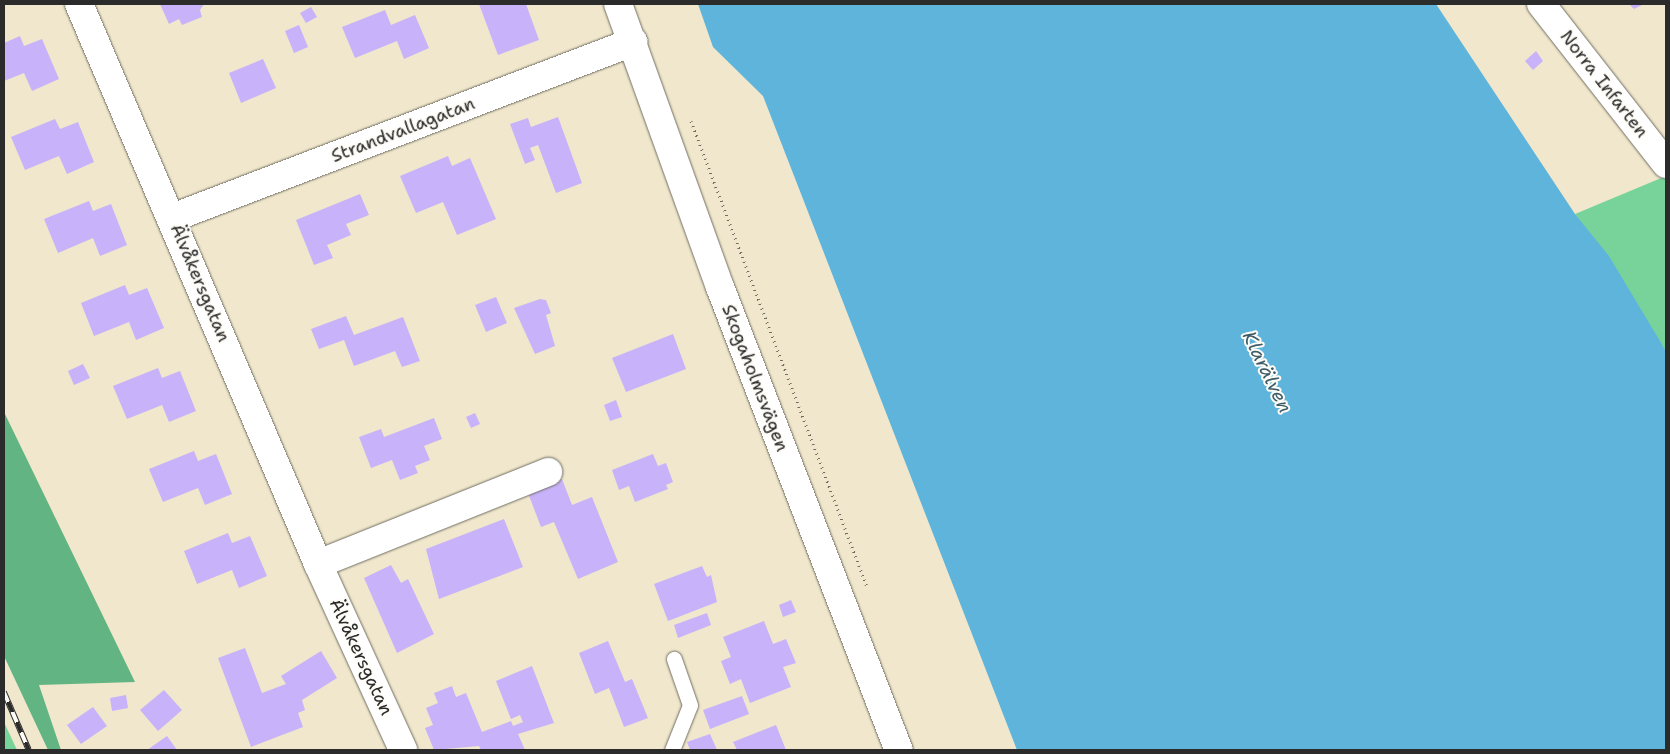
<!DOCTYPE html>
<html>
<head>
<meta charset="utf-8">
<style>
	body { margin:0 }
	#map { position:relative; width:1670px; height:754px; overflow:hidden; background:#f0e7cc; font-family:"Shantell Sans",sans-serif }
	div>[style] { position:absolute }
	.green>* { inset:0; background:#78d39a }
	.forest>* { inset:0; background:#62b582 }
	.water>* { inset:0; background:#5fb4db }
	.building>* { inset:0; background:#c8b2fa }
	.path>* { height:3px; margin-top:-1.5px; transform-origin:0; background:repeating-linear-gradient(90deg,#706d63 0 1px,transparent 0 5px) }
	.roads { filter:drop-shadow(0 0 1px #706d63) drop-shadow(0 0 1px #706d63) }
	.service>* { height:15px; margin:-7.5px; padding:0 7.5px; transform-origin:7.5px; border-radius:7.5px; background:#fff }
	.minor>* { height:28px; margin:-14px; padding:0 14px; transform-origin:14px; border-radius:14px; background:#fff }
	.tertiary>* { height:28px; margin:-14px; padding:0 14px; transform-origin:14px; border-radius:14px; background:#fff }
	.rail>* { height:5.5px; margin-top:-2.75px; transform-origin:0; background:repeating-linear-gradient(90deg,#fdfcf7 0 11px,#2b2b2b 0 22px); box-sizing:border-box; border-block:1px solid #2b2b2b }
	span { translate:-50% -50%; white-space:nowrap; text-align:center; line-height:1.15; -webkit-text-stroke:4px #fdfcf7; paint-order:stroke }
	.street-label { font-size:18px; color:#2b2b2b }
	.water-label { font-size:19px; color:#3d5b69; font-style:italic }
	.frame { position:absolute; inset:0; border:5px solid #2b2b2b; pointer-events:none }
</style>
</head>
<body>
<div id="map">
	<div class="green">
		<div style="clip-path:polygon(1666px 176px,1666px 351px,1575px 214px)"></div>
		<div style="clip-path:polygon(4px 722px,17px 750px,4px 750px)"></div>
	</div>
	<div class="forest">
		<div style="clip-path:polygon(4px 412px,135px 682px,39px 685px,61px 750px,48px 750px,4px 656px)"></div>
	</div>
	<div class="water">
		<div style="clip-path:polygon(698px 4px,1436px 4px,1575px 214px,1609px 256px,1666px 351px,1666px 750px,1017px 750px,763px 96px,713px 47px)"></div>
	</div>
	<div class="building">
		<div style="clip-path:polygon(160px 4px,204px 4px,200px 10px,202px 17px,182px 25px,179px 19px,169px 24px)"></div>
		<div style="clip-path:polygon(479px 4px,526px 4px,539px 40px,498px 55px)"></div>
		<div style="clip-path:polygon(1629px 4px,1644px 4px,1634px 9px)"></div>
		<div style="clip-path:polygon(311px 7px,317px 17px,306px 23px,300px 13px)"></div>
		<div style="clip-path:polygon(385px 10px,391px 25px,415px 15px,429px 48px,404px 59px,397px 41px,355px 58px,342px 27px)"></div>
		<div style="clip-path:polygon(299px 25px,308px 47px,294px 53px,285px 31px)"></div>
		<div style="clip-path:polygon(20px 36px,24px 46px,42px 39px,59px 79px,32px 91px,24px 73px,4px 81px,4px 43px)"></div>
		<div style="clip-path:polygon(1536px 51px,1543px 61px,1533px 70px,1525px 61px)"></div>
		<div style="clip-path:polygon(263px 59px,276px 88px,241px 103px,229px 73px)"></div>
		<div style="clip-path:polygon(558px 117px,582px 183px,556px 193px,538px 145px,530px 148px,535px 160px,525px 164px,510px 124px,528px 118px,531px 127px)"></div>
		<div style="clip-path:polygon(55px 119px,60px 129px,78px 122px,94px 162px,67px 174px,59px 156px,25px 170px,11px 137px)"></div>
		<div style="clip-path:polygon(448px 156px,452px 166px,470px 158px,496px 219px,457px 235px,443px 202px,416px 213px,400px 176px)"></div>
		<div style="clip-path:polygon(360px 194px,369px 215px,346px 224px,351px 235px,327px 245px,333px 258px,314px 265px,296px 220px)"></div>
		<div style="clip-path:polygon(89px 201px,93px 211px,111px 204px,127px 245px,100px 256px,93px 238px,58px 253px,44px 219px)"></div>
		<div style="clip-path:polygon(125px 285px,129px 295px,147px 288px,164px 328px,136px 340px,129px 322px,94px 336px,81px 303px)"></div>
		<div style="clip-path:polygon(496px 297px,507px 323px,486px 332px,475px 305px)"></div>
		<div style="clip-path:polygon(540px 299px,546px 300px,551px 313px,546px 315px,555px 346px,535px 354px,514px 308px)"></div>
		<div style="clip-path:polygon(346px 316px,354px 335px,403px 317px,420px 361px,402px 367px,395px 351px,354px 366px,344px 340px,319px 349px,311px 329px)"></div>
		<div style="clip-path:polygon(673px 334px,686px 369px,626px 392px,612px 358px)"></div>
		<div style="clip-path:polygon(83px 364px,90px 378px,74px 385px,68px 371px)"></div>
		<div style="clip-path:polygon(158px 368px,162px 378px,180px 371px,196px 411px,169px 422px,162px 405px,127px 419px,113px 386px)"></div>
		<div style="clip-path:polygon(616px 400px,622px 417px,610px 421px,604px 405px)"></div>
		<div style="clip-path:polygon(475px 413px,480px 424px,471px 428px,466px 417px)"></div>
		<div style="clip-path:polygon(434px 418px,442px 439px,424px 446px,430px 460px,415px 466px,418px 473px,400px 480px,392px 460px,371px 468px,359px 437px,381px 429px,384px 437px)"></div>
		<div style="clip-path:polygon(194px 451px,198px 461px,216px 454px,232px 494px,205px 505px,198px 488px,163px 502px,149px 469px)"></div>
		<div style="clip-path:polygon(653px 454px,658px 466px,666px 463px,673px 482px,666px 485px,668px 489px,635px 502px,629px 486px,619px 490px,612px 470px)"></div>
		<div style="clip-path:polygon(562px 479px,572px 505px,592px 497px,618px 562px,578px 579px,554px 522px,541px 527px,528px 493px)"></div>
		<div style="clip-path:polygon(504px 519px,523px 567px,439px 599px,426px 549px)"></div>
		<div style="clip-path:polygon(228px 533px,232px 543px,250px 536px,267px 576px,239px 588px,232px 570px,197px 584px,184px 551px)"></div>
		<div style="clip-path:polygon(391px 565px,401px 583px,408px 579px,434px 634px,397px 653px,364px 578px)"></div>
		<div style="clip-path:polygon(702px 566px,707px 577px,711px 575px,717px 602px,668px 621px,654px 584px)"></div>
		<div style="clip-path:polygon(791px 600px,796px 612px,783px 617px,779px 605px)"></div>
		<div style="clip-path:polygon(707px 613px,711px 625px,678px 638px,674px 625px)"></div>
		<div style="clip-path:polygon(764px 621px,773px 644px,786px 639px,796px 663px,783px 667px,791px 687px,750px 703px,741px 679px,730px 684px,721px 661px,731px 657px,723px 637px)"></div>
		<div style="clip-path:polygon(608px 641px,625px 682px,632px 679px,648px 718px,624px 727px,609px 688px,595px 694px,579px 653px)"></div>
		<div style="clip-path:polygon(245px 648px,262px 693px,286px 684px,281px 676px,321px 651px,337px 678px,302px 700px,305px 710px,298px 713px,303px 727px,251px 747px,218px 658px)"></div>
		<div style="clip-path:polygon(532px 666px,554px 723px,518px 734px,525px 750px,481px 750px,479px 746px,434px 750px,425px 728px,433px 725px,426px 708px,438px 703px,434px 693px,452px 686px,456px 697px,466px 693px,482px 732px,511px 721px,513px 726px,523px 722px,520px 715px,511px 719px,496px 681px)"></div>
		<div style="clip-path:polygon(164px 690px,182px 710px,158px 731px,140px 710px)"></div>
		<div style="clip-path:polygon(126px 695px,128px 708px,112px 711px,110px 698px)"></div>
		<div style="clip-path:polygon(742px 696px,749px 714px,710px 729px,703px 710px)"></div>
		<div style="clip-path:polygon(93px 707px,107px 726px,81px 744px,67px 725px)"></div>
		<div style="clip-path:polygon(776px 725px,786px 750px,737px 750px,733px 742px)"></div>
		<div style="clip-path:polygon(710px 734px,717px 750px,690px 750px,687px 742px)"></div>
		<div style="clip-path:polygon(167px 736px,177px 750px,147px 750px)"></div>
	</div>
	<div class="path">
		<div style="left:691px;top:121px;width:496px;rotate:69.3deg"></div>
	</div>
	<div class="roads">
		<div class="service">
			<div style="left:672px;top:750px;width:48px;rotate:-68.2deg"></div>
			<div style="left:690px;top:705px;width:49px;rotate:-109.2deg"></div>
		</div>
		<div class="minor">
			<div style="left:79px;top:4px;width:609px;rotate:66.89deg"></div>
			<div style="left:318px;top:564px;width:205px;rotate:65.4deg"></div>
			<div style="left:172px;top:218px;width:494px;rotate:-20.9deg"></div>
			<div style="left:318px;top:564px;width:248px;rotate:-21.8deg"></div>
		</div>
		<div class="tertiary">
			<div style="left:618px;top:4px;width:301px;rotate:70.2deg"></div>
			<div style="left:720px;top:287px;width:496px;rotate:68.9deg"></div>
			<div style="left:1541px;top:4px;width:203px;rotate:52deg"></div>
		</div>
	</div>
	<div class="rail">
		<div style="left:4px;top:692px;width:63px;rotate:66.7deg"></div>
	</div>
	<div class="street-label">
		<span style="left:1604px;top:84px;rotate:52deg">Norra Infarten</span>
		<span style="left:403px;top:130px;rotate:-21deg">Strandvallagatan</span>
		<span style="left:200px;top:283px;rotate:67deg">Älvåkersgatan</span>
		<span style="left:755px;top:378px;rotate:69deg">Skogaholmsvägen</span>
		<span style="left:361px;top:657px;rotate:65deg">Älvåkersgatan</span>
	</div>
	<div class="water-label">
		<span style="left:1267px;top:372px;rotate:64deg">Klarälven</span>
	</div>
	<div class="frame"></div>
</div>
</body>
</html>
